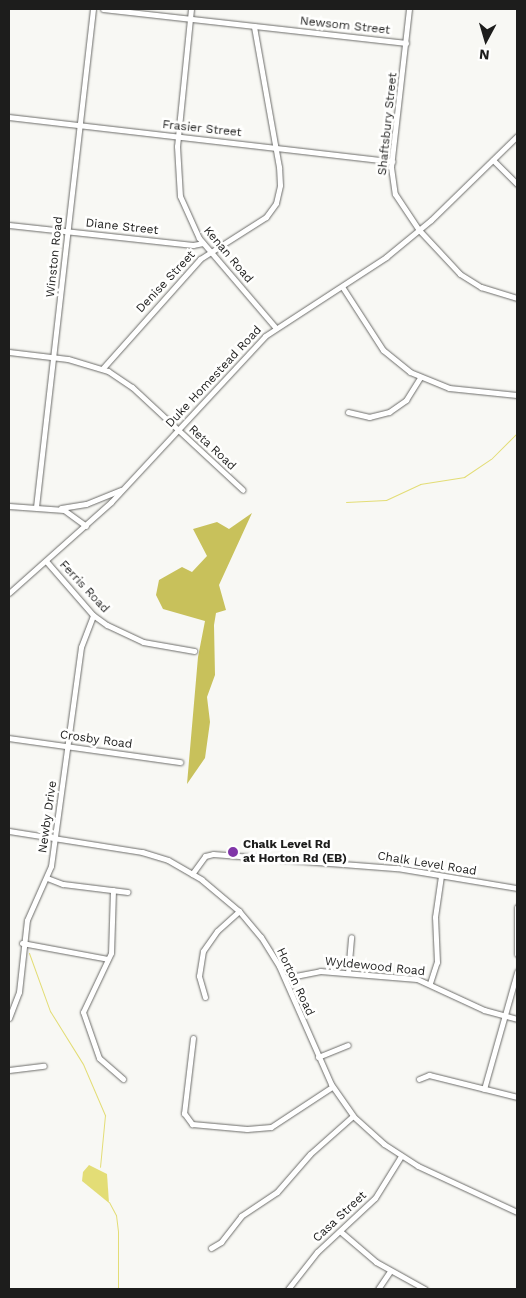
<!DOCTYPE html>
<html>
<head>
<meta charset="utf-8">
<style>
	body { margin:0 }
	#map { position:relative; width:526px; height:1298px; overflow:hidden; background:#f8f8f4; font-family:"Work Sans",sans-serif }
	div>[style] { position:absolute }
	.forest>* { inset:0; background:#c8c15b }
	.water>* { inset:0; background:#e3dd76 }
	.stream>* { height:1px; margin:-0.5px; padding:0 0.5px; transform-origin:0.5px; border-radius:0.5px; background:#e3dd76 }
	.roads { filter:drop-shadow(0 0 1px #6c6c69) drop-shadow(0 0 1px #6c6c69) }
	.minor>* { height:5px; margin:-2.5px; padding:0 2.5px; transform-origin:2.5px; border-radius:2.5px; background:#fff }
	.dots>* { width:14px; height:14px; translate:-50% -50%; box-sizing:border-box; border:2px solid #fffffe; border-radius:50% }
	span { translate:-50% -50%; white-space:nowrap; text-align:center; line-height:1.15; -webkit-text-stroke:5px #fffffe; paint-order:stroke }
	.street-label { font-size:12px; color:#1d1d1c }
	.poi-label { font-size:12px; color:#1d1d1c; font-weight:700 }
	.left { translate:0 -50%; text-align:left }
	.frame { position:absolute; inset:0; border:10px solid #1d1d1c; pointer-events:none }
	.north { position:absolute; left:461px; top:15px; width:50px; height:50px; -webkit-text-stroke:4px #fffffe; paint-order:stroke; rotate:186deg; font-size:14px; font-weight:700; line-height:20px; text-align:center; color:#1d1d1c }
	.north::after { content:''; display:block; margin:auto; width:18px; height:22px; background:#1d1d1c; clip-path:polygon(50% 0,100% 100%,50% 72%,0 100%) }
</style>
</head>
<body>
<div id="map">
	<div class="forest">
		<div style="clip-path:polygon(252px 513px,219px 585px,226px 610px,216px 613px,214px 625px,215px 675px,207px 697px,210px 722px,205px 758px,187px 784px,198px 657px,205px 621px,163px 609px,156px 595px,159px 580px,182px 567px,192px 572px,207px 556px,193px 529px,217px 522px,229px 529px)"></div>
	</div>
	<div class="water">
		<div style="clip-path:polygon(89px 1165px,107px 1174px,109px 1203px,82px 1181px,83px 1172px)"></div>
	</div>
	<div class="stream">
		<div style="left:346px;top:502px;width:40px;rotate:-2.9deg"></div>
		<div style="left:386px;top:500px;width:38px;rotate:-25deg"></div>
		<div style="left:420px;top:484px;width:45px;rotate:-9deg"></div>
		<div style="left:464px;top:477px;width:32px;rotate:-34deg"></div>
		<div style="left:491px;top:459px;width:37px;rotate:-45deg"></div>
		<div style="left:29px;top:953px;width:62px;rotate:70.1deg"></div>
		<div style="left:50px;top:1011px;width:62px;rotate:58.1deg"></div>
		<div style="left:83px;top:1064px;width:56px;rotate:66.7deg"></div>
		<div style="left:105px;top:1115px;width:52px;rotate:95.5deg"></div>
		<div style="left:109px;top:1202px;width:15px;rotate:62deg"></div>
		<div style="left:116px;top:1215px;width:16px;rotate:83deg"></div>
		<div style="left:118px;top:1231px;width:58px;rotate:90deg"></div>
	</div>
	<div class="roads">
		<div class="minor">
			<div style="left:103px;top:9px;width:305px;rotate:6.4deg"></div>
			<div style="left:191px;top:9px;width:138px;rotate:95.8deg"></div>
			<div style="left:177px;top:146px;width:50px;rotate:86.6deg"></div>
			<div style="left:180px;top:196px;width:46px;rotate:65.7deg"></div>
			<div style="left:199px;top:238px;width:118px;rotate:49.5deg"></div>
			<div style="left:409px;top:9px;width:159px;rotate:96.5deg"></div>
			<div style="left:391px;top:167px;width:27px;rotate:82deg"></div>
			<div style="left:395px;top:194px;width:43px;rotate:56.3deg"></div>
			<div style="left:419px;top:230px;width:60px;rotate:47deg"></div>
			<div style="left:460px;top:274px;width:25px;rotate:32deg"></div>
			<div style="left:481px;top:287px;width:38px;rotate:17deg"></div>
			<div style="left:9px;top:117px;width:386px;rotate:6.6deg"></div>
			<div style="left:493px;top:160px;width:34px;rotate:45deg"></div>
			<div style="left:9px;top:225px;width:185px;rotate:6.2deg"></div>
			<div style="left:193px;top:245px;width:10px;rotate:-11deg"></div>
			<div style="left:343px;top:288px;width:74px;rotate:57.2deg"></div>
			<div style="left:383px;top:350px;width:35px;rotate:39deg"></div>
			<div style="left:410px;top:372px;width:42px;rotate:22.3deg"></div>
			<div style="left:449px;top:388px;width:68px;rotate:5.9deg"></div>
			<div style="left:9px;top:352px;width:59px;rotate:6.8deg"></div>
			<div style="left:68px;top:359px;width:42px;rotate:16.7deg"></div>
			<div style="left:108px;top:371px;width:29px;rotate:34deg"></div>
			<div style="left:132px;top:387px;width:151px;rotate:42.9deg"></div>
			<div style="left:103px;top:368px;width:146px;rotate:-48.3deg"></div>
			<div style="left:200px;top:259px;width:78px;rotate:-32.5deg"></div>
			<div style="left:266px;top:217px;width:17px;rotate:-54deg"></div>
			<div style="left:276px;top:203px;width:18px;rotate:-77deg"></div>
			<div style="left:280px;top:185px;width:18px;rotate:-93deg"></div>
			<div style="left:279px;top:167px;width:143px;rotate:-100.1deg"></div>
			<div style="left:348px;top:412px;width:22px;rotate:13deg"></div>
			<div style="left:369px;top:417px;width:21px;rotate:-14deg"></div>
			<div style="left:389px;top:412px;width:21px;rotate:-35deg"></div>
			<div style="left:406px;top:400px;width:26px;rotate:-58deg"></div>
			<div style="left:9px;top:506px;width:55px;rotate:4.2deg"></div>
			<div style="left:64px;top:510px;width:27px;rotate:36deg"></div>
			<div style="left:36px;top:507px;width:501px;rotate:-83.47deg"></div>
			<div style="left:61px;top:508px;width:25px;rotate:-9deg"></div>
			<div style="left:86px;top:504px;width:38px;rotate:-22deg"></div>
			<div style="left:46px;top:561px;width:72px;rotate:49deg"></div>
			<div style="left:93px;top:615px;width:17px;rotate:36deg"></div>
			<div style="left:107px;top:625px;width:40px;rotate:25deg"></div>
			<div style="left:143px;top:642px;width:52px;rotate:10deg"></div>
			<div style="left:9px;top:593px;width:137px;rotate:-41.7deg"></div>
			<div style="left:111px;top:502px;width:226px;rotate:-47.1deg"></div>
			<div style="left:265px;top:336px;width:145px;rotate:-33.1deg"></div>
			<div style="left:386px;top:257px;width:58px;rotate:-39.4deg"></div>
			<div style="left:431px;top:220px;width:120px;rotate:-44.3deg"></div>
			<div style="left:9px;top:738px;width:173px;rotate:8deg"></div>
			<div style="left:9px;top:831px;width:135px;rotate:9deg"></div>
			<div style="left:142px;top:852px;width:27px;rotate:17deg"></div>
			<div style="left:168px;top:860px;width:39px;rotate:30deg"></div>
			<div style="left:202px;top:880px;width:48px;rotate:40deg"></div>
			<div style="left:239px;top:911px;width:34px;rotate:50deg"></div>
			<div style="left:261px;top:937px;width:34px;rotate:58deg"></div>
			<div style="left:279px;top:966px;width:129px;rotate:66.2deg"></div>
			<div style="left:331px;top:1084px;width:39px;rotate:55deg"></div>
			<div style="left:353px;top:1116px;width:42px;rotate:42.1deg"></div>
			<div style="left:384px;top:1144px;width:40px;rotate:32.9deg"></div>
			<div style="left:418px;top:1166px;width:109px;rotate:24.9deg"></div>
			<div style="left:192px;top:874px;width:22px;rotate:-54deg"></div>
			<div style="left:205px;top:856px;width:8px;rotate:-14deg"></div>
			<div style="left:213px;top:854px;width:185px;rotate:4.4deg"></div>
			<div style="left:397px;top:868px;width:122px;rotate:9.5deg"></div>
			<div style="left:47px;top:878px;width:17px;rotate:21deg"></div>
			<div style="left:63px;top:884px;width:65px;rotate:7deg"></div>
			<div style="left:113px;top:890px;width:63px;rotate:91.8deg"></div>
			<div style="left:111px;top:953px;width:65px;rotate:115.4deg"></div>
			<div style="left:83px;top:1012px;width:49px;rotate:70.8deg"></div>
			<div style="left:99px;top:1058px;width:32px;rotate:41deg"></div>
			<div style="left:517px;top:907px;width:47px;rotate:90deg"></div>
			<div style="left:22px;top:943px;width:87px;rotate:10.5deg"></div>
			<div style="left:348px;top:973px;width:36px;rotate:-85deg"></div>
			<div style="left:285px;top:978px;width:36px;rotate:-11deg"></div>
			<div style="left:320px;top:971px;width:97px;rotate:4.7deg"></div>
			<div style="left:417px;top:979px;width:74px;rotate:24.8deg"></div>
			<div style="left:484px;top:1010px;width:34px;rotate:15deg"></div>
			<div style="left:430px;top:983px;width:22px;rotate:-72deg"></div>
			<div style="left:437px;top:962px;width:45px;rotate:-92.5deg"></div>
			<div style="left:435px;top:917px;width:41px;rotate:-81.7deg"></div>
			<div style="left:205px;top:997px;width:22px;rotate:-106deg"></div>
			<div style="left:199px;top:976px;width:25px;rotate:-81deg"></div>
			<div style="left:203px;top:951px;width:24px;rotate:-55deg"></div>
			<div style="left:217px;top:931px;width:30px;rotate:-42deg"></div>
			<div style="left:9px;top:1018px;width:28px;rotate:-69deg"></div>
			<div style="left:19px;top:992px;width:72px;rotate:-83.7deg"></div>
			<div style="left:27px;top:920px;width:59px;rotate:-66deg"></div>
			<div style="left:51px;top:866px;width:221px;rotate:-82.2deg"></div>
			<div style="left:81px;top:647px;width:34px;rotate:-69deg"></div>
			<div style="left:193px;top:1038px;width:76px;rotate:96.8deg"></div>
			<div style="left:184px;top:1113px;width:14px;rotate:54deg"></div>
			<div style="left:192px;top:1124px;width:55px;rotate:5.2deg"></div>
			<div style="left:247px;top:1129px;width:24px;rotate:-5deg"></div>
			<div style="left:271px;top:1127px;width:73px;rotate:-33.3deg"></div>
			<div style="left:318px;top:1057px;width:32px;rotate:-22deg"></div>
			<div style="left:9px;top:1070px;width:35px;rotate:-7deg"></div>
			<div style="left:419px;top:1079px;width:11px;rotate:-22deg"></div>
			<div style="left:429px;top:1075px;width:91px;rotate:14deg"></div>
			<div style="left:484px;top:1089px;width:122px;rotate:-74.2deg"></div>
			<div style="left:341px;top:1232px;width:46px;rotate:40.6deg"></div>
			<div style="left:376px;top:1262px;width:56px;rotate:28.9deg"></div>
			<div style="left:211px;top:1248px;width:12px;rotate:-31deg"></div>
			<div style="left:221px;top:1242px;width:33px;rotate:-52deg"></div>
			<div style="left:241px;top:1216px;width:43px;rotate:-33.7deg"></div>
			<div style="left:277px;top:1192px;width:50px;rotate:-49deg"></div>
			<div style="left:310px;top:1154px;width:57px;rotate:-41.5deg"></div>
			<div style="left:288px;top:1289px;width:47px;rotate:-51.9deg"></div>
			<div style="left:317px;top:1252px;width:79px;rotate:-43deg"></div>
			<div style="left:375px;top:1198px;width:49px;rotate:-58.2deg"></div>
			<div style="left:378px;top:1289px;width:22px;rotate:-56deg"></div>
		</div>
	</div>
	<div class="dots">
		<div style="left:233px;top:852px;background:#8136a8"></div>
	</div>
	<div class="street-label">
		<span style="left:345px;top:26px;rotate:6deg">Newsom Street</span>
		<span style="left:388px;top:124px;rotate:-84deg">Shaftsbury Street</span>
		<span style="left:202px;top:129px;rotate:6deg">Frasier Street</span>
		<span style="left:122px;top:227px;rotate:6deg">Diane Street</span>
		<span style="left:228px;top:255px;rotate:50deg">Kenan Road</span>
		<span style="left:55px;top:257px;rotate:-84deg">Winston Road</span>
		<span style="left:166px;top:282px;rotate:-47deg">Denise Street</span>
		<span style="left:214px;top:377px;rotate:-47deg">Duke Homestead Road</span>
		<span style="left:212px;top:448px;rotate:43deg">Reta Road</span>
		<span style="left:84px;top:587px;rotate:47deg">Ferris Road</span>
		<span style="left:96px;top:740px;rotate:8deg">Crosby Road</span>
		<span style="left:48px;top:817px;rotate:-82deg">Newby Drive</span>
		<span style="left:427px;top:864px;rotate:9deg">Chalk Level Road</span>
		<span style="left:375px;top:967px;rotate:6deg">Wyldewood Road</span>
		<span style="left:295px;top:982px;rotate:65deg">Horton Road</span>
		<span style="left:340px;top:1217px;rotate:-43deg">Casa Street</span>
	</div>
	<div class="poi-label">
		<span class="left" style="left:243px;top:852px">Chalk Level Rd<br>at Horton Rd (EB)</span>
	</div>
	<div class="frame"></div>
	<div class="north">N</div>
</div>
</body>
</html>
